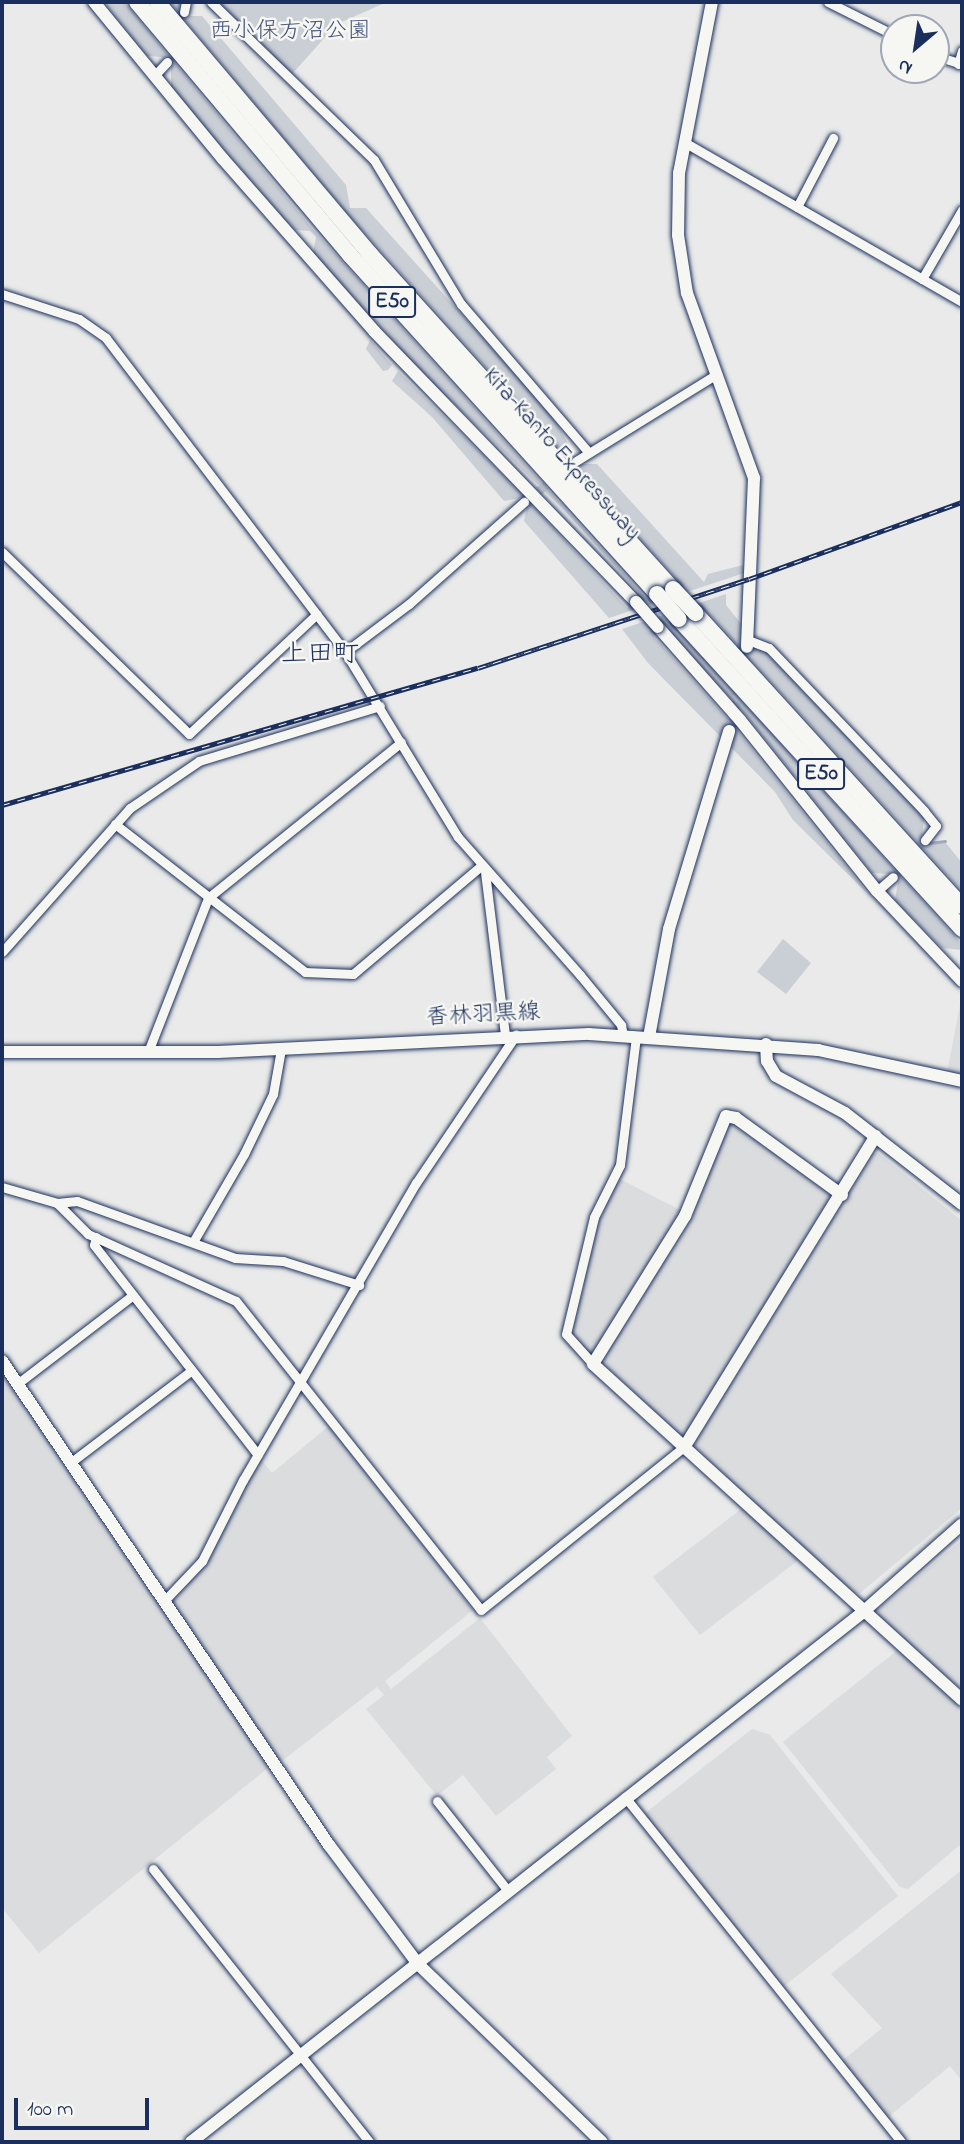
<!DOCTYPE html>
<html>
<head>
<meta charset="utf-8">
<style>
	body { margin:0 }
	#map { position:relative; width:964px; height:2144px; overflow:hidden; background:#e9eae9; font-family:"Indie Flower","Klee One",sans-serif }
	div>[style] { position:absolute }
	.built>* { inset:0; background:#dadcde }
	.green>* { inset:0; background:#caced5 }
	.stream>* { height:2.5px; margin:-1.25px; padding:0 1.25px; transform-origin:1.25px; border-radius:1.25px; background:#a2aaba }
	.street-tunnel>* { height:9px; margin-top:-4.5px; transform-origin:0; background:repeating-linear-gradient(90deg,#c0c5cd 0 9px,transparent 0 13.5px) }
	.secondary-tunnel>* { height:12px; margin-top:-6px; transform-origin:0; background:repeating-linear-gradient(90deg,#c0c5cd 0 12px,transparent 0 18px) }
	.roads { filter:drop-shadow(0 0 2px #1b2f5e) drop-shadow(0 0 2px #1b2f5e) }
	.street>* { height:9px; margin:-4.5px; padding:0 4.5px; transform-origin:4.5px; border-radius:4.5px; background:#f6f6f2 }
	.secondary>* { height:12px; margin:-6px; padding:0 6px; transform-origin:6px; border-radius:6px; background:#f6f6f2 }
	.highway>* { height:16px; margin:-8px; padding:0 8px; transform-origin:8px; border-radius:8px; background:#f6f6f2 }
	.rail>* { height:5px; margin-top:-2.5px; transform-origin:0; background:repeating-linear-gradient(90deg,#f6f6f2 0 8px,#1b2f5e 0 16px); box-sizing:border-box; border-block:2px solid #1b2f5e }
	.bridges { filter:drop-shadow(0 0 2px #1b2f5e) drop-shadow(0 0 2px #1b2f5e) }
	.secondary-bridge>* { height:12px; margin:-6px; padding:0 6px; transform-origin:6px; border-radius:6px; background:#f6f6f2 }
	.highway-bridge>* { height:16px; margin:-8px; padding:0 8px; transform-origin:8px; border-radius:8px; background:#f6f6f2 }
	span { translate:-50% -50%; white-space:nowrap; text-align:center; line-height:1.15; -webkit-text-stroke:5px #f6f6f2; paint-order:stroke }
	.shield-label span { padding:2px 5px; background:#f6f6f2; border:2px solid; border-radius:5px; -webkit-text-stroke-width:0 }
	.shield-label { font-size:21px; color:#1b2f5e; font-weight:700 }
	.park-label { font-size:23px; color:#47577c }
	.street-label { font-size:23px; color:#1b2f5e }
	.quarter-label { font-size:26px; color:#1b2f5e }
	.frame { position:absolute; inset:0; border:4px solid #1b2f5e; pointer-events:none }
	.north { position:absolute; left:880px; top:14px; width:70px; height:70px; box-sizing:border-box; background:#f6f6f2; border:2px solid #9ea6b7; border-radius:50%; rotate:209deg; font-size:19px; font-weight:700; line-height:28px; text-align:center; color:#1b2f5e }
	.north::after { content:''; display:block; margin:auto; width:24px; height:32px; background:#1b2f5e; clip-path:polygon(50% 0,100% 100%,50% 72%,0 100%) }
	.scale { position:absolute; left:14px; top:2098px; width:135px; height:32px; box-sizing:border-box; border:4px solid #1b2f5e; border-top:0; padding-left:9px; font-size:21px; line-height:24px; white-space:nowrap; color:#1b2f5e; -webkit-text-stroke:5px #f6f6f2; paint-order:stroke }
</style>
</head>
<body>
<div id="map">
	<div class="built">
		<div style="clip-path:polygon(962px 995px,962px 1077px,947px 1073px)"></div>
		<div style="clip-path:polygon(732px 1124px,829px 1193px,831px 1200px,686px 1435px,679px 1434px,605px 1365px,604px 1357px,692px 1218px,726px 1126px)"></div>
		<div style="clip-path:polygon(878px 1153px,962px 1221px,962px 1508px,860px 1593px,853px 1593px,740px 1491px,696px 1447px,696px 1441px,873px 1154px)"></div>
		<div style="clip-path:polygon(618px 1178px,684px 1212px,592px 1357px,571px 1338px,594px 1233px)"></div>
		<div style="clip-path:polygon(2px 1372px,269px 1767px,39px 1953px,2px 1908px)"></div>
		<div style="clip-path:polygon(330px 1425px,473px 1610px,385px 1681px,391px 1689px,480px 1618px,572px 1736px,547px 1757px,556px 1769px,496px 1816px,463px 1775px,437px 1796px,366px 1709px,384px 1695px,377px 1687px,282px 1761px,275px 1759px,168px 1602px,205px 1563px,259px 1457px,272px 1473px)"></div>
		<div style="clip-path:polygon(745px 1506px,800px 1559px,700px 1635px,653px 1577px)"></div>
		<div style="clip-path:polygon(962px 1540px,962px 1690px,878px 1615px,878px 1609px)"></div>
		<div style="clip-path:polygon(900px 1648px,962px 1704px,962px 1843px,908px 1889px,900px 1887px,783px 1742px)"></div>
		<div style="clip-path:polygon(752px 1729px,770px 1735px,898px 1896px,783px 1987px,644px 1814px)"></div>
		<div style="clip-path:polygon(962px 1870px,962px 2081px,950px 2066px,886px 2119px,842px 2061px,882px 2028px,831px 1974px)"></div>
	</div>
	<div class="green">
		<div style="clip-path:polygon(104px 2px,124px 2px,311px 227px,645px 597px,650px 600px,684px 587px,345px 211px,170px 2px,182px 2px,180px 9px,189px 16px,202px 16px,346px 185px,350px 208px,366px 208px,553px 416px,579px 464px,597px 464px,704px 582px,708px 574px,743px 565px,744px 573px,609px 618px,524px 521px,527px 505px,520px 498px,504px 501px,432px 417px,392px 381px,398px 371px,523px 495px,627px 608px,642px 602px,642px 596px,562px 508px,422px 373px,313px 253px,316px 237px,310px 231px,295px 230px,284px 219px,171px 88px,171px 66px,162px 57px,147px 56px)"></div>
		<div style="clip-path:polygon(215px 2px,387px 2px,337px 24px,292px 74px)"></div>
		<div style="clip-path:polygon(370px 340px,392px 365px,388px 370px,383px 371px,366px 349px)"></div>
		<div style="clip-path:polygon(726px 594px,726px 605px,743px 626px,743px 644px,765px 651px,924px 818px,922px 836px,930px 844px,945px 842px,962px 863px,962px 891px,713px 618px,702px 608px,669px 620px,962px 944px,962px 950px,942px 948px,895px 900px,898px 882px,890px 874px,872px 873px,746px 715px,661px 623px,647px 629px,726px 717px,870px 896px,793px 820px,775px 792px,648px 663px,622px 629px)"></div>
		<div style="clip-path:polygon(783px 939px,811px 963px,786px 994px,757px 972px)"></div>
	</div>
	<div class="stream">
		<div style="left:929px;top:843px;width:16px;rotate:-7deg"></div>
	</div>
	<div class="street-tunnel">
		<div style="left:528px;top:499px;width:36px;rotate:-38deg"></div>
	</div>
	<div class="secondary-tunnel">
		<div style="left:729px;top:731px;width:86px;rotate:-77.9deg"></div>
	</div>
	<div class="roads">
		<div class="street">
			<div style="left:211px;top:2px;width:227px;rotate:44.1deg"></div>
			<div style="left:374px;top:160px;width:168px;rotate:58.9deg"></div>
			<div style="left:461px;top:304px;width:196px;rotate:49.3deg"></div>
			<div style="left:828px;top:2px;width:74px;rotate:26.6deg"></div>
			<div style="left:184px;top:12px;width:10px;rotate:-79deg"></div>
			<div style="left:936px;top:56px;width:27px;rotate:17deg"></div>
			<div style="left:958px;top:64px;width:14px;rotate:-73deg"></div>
			<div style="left:154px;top:76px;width:19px;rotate:-47deg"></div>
			<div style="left:684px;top:142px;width:321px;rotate:29.9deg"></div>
			<div style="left:797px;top:207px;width:78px;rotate:-62.4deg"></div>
			<div style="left:922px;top:279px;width:80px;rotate:-59.9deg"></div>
			<div style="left:2px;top:294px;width:81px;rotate:18deg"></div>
			<div style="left:79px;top:319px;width:33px;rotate:35deg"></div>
			<div style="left:106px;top:338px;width:395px;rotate:52.7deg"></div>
			<div style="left:345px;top:652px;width:217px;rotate:58.6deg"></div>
			<div style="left:458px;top:837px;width:184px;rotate:48.5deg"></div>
			<div style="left:580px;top:975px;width:65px;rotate:50.6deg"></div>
			<div style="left:621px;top:1025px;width:10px;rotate:79deg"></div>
			<div style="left:576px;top:461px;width:166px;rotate:-31.7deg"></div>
			<div style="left:2px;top:552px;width:261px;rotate:44.2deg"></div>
			<div style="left:189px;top:734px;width:175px;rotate:-43.2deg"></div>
			<div style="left:748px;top:640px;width:22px;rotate:21deg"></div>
			<div style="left:769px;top:648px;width:225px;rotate:46.4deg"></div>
			<div style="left:924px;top:811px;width:19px;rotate:51deg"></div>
			<div style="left:936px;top:826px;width:18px;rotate:128deg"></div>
			<div style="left:345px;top:652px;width:80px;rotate:-36.9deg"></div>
			<div style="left:409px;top:604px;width:154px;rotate:-41.6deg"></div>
			<div style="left:115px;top:824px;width:241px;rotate:37.9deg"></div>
			<div style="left:305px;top:972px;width:48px;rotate:2.4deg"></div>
			<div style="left:353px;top:974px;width:167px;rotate:-40.2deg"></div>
			<div style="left:485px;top:872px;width:164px;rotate:83deg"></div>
			<div style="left:877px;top:891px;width:21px;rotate:-41deg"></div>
			<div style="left:2px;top:952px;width:193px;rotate:-48.4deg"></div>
			<div style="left:130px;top:808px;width:83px;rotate:-34.3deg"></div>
			<div style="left:199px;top:761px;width:189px;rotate:-16.9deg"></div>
			<div style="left:148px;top:1052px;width:165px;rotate:-68.7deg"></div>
			<div style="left:208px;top:898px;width:248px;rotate:-38.9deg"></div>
			<div style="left:2px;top:1187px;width:57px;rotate:16.2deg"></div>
			<div style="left:57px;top:1203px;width:20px;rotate:-6deg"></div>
			<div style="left:77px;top:1201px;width:168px;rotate:19.8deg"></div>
			<div style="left:235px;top:1258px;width:48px;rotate:3.6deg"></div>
			<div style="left:283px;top:1261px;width:80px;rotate:17.5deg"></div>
			<div style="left:57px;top:1203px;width:44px;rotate:45deg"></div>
			<div style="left:88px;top:1234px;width:162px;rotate:24.4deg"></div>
			<div style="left:236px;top:1301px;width:394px;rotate:51.6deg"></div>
			<div style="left:481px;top:1610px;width:262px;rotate:-38.8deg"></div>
			<div style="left:96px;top:1237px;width:8px;rotate:104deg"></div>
			<div style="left:94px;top:1245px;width:266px;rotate:52deg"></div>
			<div style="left:193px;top:1242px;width:102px;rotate:-59.9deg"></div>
			<div style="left:244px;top:1154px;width:67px;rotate:-64.2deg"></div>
			<div style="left:273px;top:1094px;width:46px;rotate:-79.9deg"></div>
			<div style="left:593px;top:1364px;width:40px;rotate:-132deg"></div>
			<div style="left:566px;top:1334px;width:120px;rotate:-76.5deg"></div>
			<div style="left:594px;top:1217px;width:58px;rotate:-63.4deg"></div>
			<div style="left:620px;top:1165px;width:130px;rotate:-82.9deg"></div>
			<div style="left:17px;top:1384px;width:146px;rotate:-37.5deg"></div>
			<div style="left:70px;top:1463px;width:153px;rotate:-37.3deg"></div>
			<div style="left:163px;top:1602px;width:57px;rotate:-46.4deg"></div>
			<div style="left:202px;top:1561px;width:91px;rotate:-63.2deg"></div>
			<div style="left:243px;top:1480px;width:344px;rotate:-59.8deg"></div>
			<div style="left:416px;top:1183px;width:179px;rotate:-56deg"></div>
			<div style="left:625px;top:1797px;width:442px;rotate:51.3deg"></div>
			<div style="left:437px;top:1801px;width:115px;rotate:51.7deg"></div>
			<div style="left:153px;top:1869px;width:348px;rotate:51.6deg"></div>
		</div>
		<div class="secondary">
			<div style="left:94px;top:2px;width:203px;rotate:50.6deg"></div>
			<div style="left:223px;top:159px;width:229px;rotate:48.7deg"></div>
			<div style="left:374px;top:331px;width:377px;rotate:46deg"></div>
			<div style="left:712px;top:2px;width:174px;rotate:100.9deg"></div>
			<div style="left:679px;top:173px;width:62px;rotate:90.9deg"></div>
			<div style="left:678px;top:235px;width:59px;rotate:81.2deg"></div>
			<div style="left:687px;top:293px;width:197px;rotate:70.1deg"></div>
			<div style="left:754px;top:478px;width:169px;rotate:92.4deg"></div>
			<div style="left:658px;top:627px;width:124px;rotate:48.6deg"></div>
			<div style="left:740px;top:720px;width:219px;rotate:51.3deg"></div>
			<div style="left:877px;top:891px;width:124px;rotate:46.6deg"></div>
			<div style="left:649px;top:1037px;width:110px;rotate:-79.5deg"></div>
			<div style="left:669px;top:929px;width:207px;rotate:-73.1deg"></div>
			<div style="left:766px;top:1044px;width:17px;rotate:87deg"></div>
			<div style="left:767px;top:1061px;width:17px;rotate:59deg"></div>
			<div style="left:776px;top:1076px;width:78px;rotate:28.2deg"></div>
			<div style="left:845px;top:1113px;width:148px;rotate:37.9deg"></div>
			<div style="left:2px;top:1052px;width:216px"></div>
			<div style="left:218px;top:1052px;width:371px;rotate:-2.8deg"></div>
			<div style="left:589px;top:1034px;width:230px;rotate:4deg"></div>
			<div style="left:818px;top:1050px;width:147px;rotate:12.1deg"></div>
			<div style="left:842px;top:1195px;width:131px;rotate:-144deg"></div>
			<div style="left:736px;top:1118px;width:10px;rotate:-169deg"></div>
			<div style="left:726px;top:1116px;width:108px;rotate:112.3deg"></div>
			<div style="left:685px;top:1216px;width:174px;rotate:121.9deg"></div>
			<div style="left:593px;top:1364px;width:499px;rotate:42.3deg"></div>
			<div style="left:2px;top:1361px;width:584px;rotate:55.96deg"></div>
			<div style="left:329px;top:1845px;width:149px;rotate:53.2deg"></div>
			<div style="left:418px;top:1964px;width:256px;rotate:44.1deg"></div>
			<div style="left:685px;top:1446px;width:364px;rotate:-58.4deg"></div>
			<div style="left:191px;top:2142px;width:856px;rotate:-38.26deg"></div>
			<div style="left:863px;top:1612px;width:132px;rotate:-41.6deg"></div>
		</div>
		<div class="highway">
			<div style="left:137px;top:2px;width:331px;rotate:49.9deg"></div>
			<div style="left:350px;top:255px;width:457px;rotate:47.8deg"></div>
			<div style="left:157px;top:2px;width:330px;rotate:49.8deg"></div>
			<div style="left:370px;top:254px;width:452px;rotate:47.9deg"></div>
			<div style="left:695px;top:613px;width:396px;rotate:47.7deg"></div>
			<div style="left:679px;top:619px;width:420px;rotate:47.6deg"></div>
		</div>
	</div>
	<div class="rail">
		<div style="left:2px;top:805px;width:495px;rotate:-16.1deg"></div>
		<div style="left:478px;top:668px;width:285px;rotate:-18.2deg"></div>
		<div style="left:749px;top:579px;width:226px;rotate:-19.9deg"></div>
	</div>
	<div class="bridges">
		<div class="secondary-bridge">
			<div style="left:636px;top:602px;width:33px;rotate:49deg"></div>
		</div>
		<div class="highway-bridge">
			<div style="left:673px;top:589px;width:33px;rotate:47deg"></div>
			<div style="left:657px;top:594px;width:33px;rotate:49deg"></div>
		</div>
	</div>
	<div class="shield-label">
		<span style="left:392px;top:302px">E50</span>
		<span style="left:821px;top:774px">E50</span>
	</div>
	<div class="park-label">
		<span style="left:290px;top:32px">西小保方沼公園</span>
	</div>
	<div class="street-label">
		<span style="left:561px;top:455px;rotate:48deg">Kita-Kanto Expressway</span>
		<span style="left:483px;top:1016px;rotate:-3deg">香林羽黒線</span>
	</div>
	<div class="quarter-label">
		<span style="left:320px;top:656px">上田町</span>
	</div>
	<div class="frame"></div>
	<div class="north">N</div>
	<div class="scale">100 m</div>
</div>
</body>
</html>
